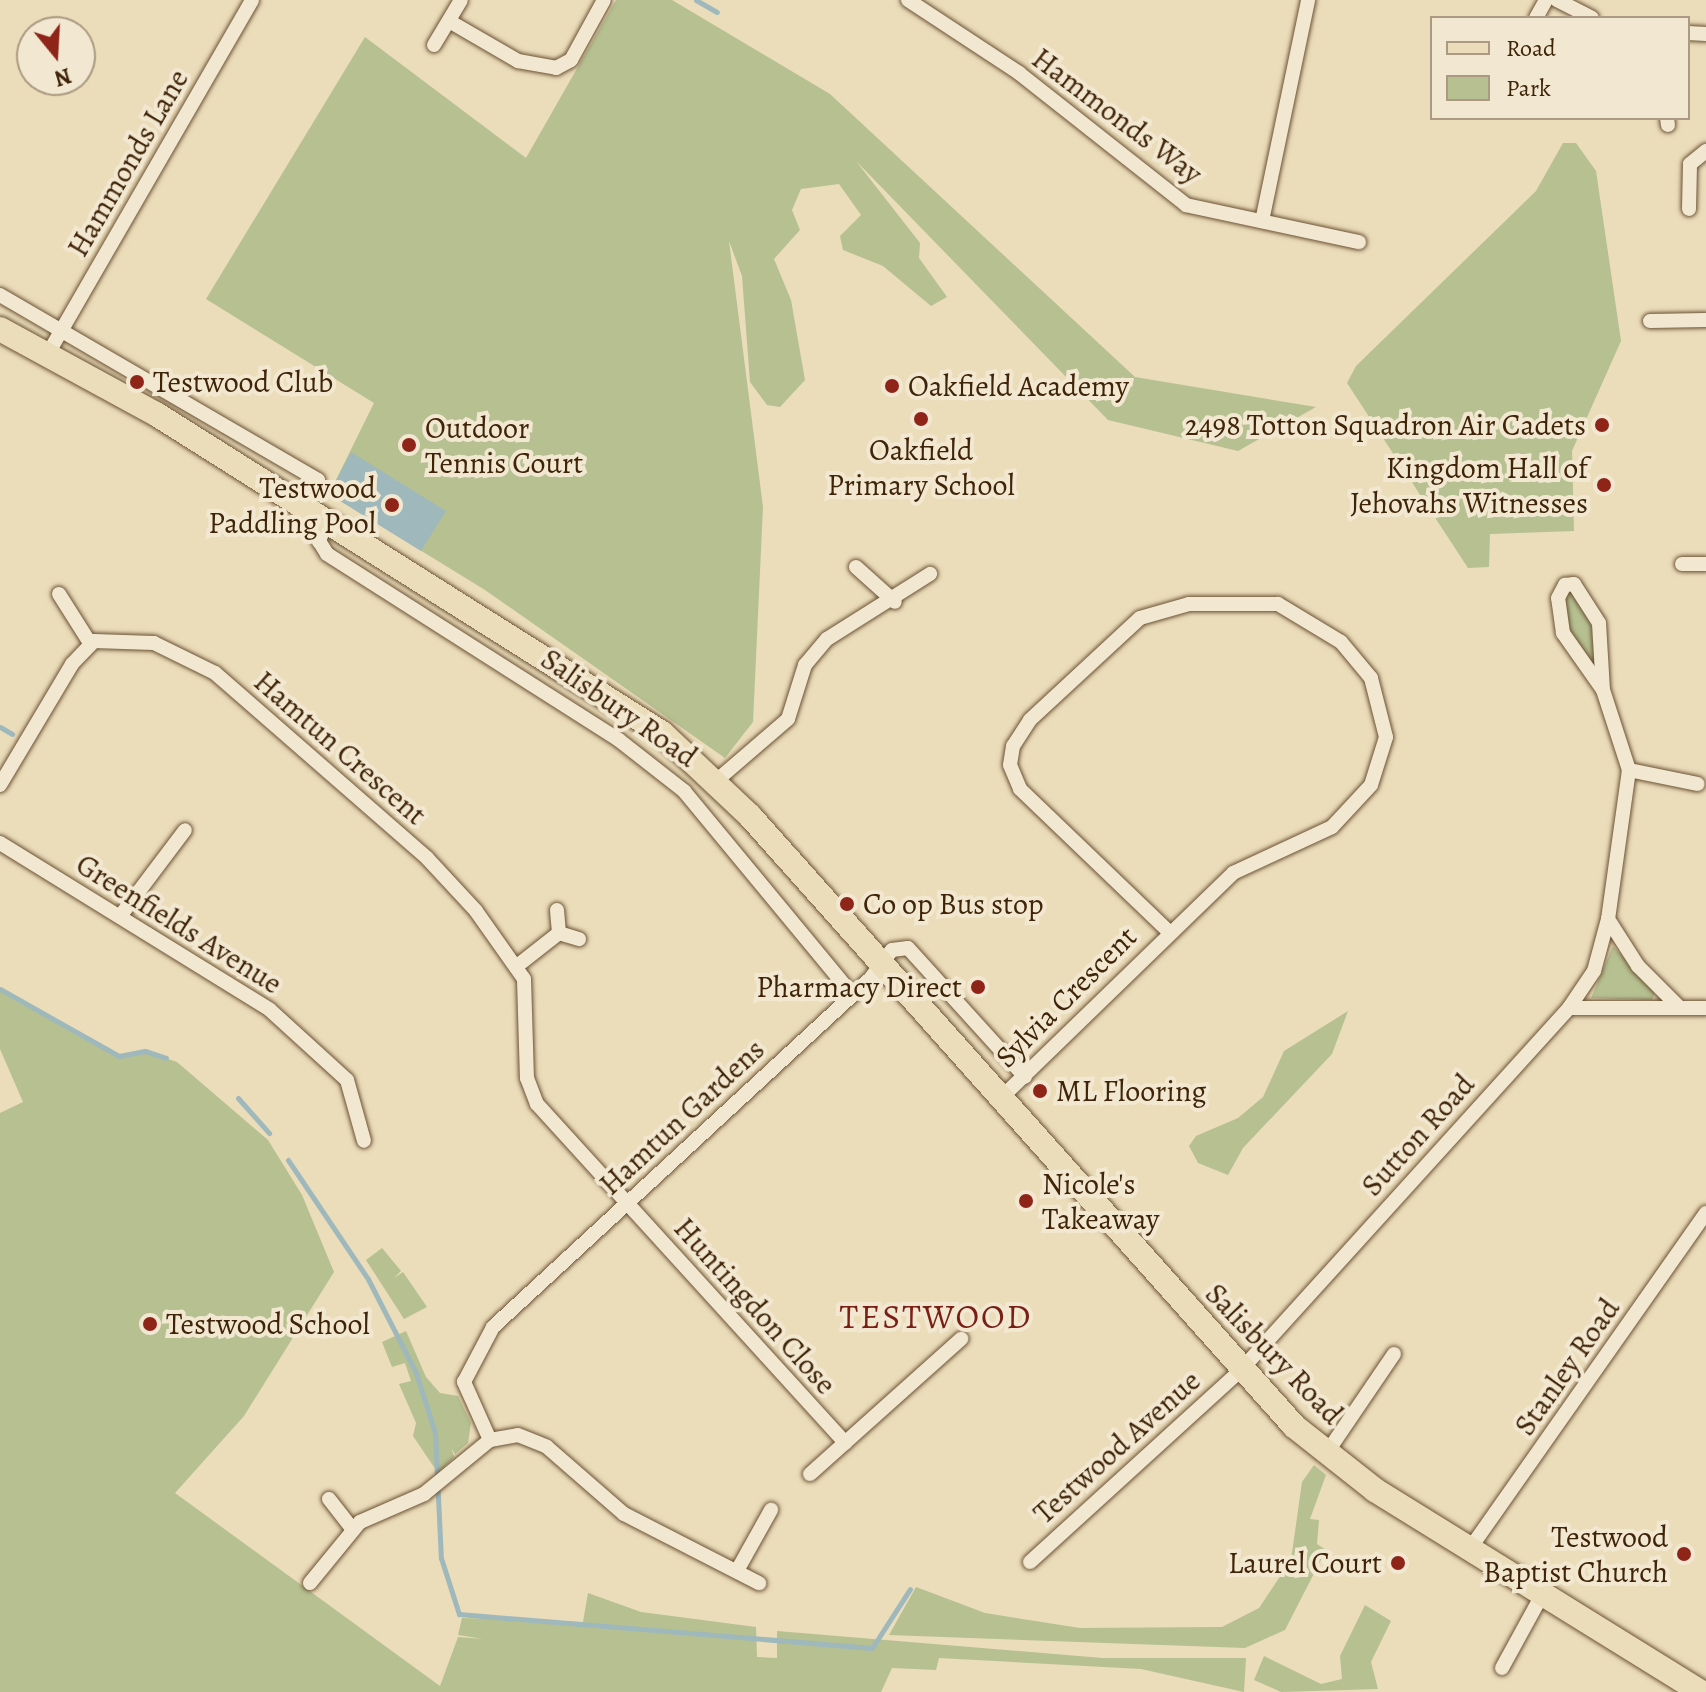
<!DOCTYPE html>
<html>
<head>
<meta charset="utf-8">
<style>
	body { margin:0 }
	#map { position:relative; width:1706px; height:1692px; overflow:hidden; background:#ebdcba; font-family:Alegreya,serif }
	div>[style] { position:absolute }
	.green>* { inset:0; background:#b6c091 }
	.water>* { inset:0; background:#9eb8bc }
	.stream>* { height:5px; margin:-2.5px; padding:0 2.5px; transform-origin:2.5px; border-radius:2.5px; background:#9eb8bc }
	.roads { filter:drop-shadow(0 0 2px #6b5234) drop-shadow(0 0 2px #6b5234) }
	.minor>* { height:14px; margin:-7px; padding:0 7px; transform-origin:7px; border-radius:7px; background:#f2e8d2 }
	.primary>* { height:24px; margin:-12px; padding:0 12px; transform-origin:12px; border-radius:12px; background:#ebdcba }
	.dots>* { width:22px; height:22px; translate:-50% -50%; box-sizing:border-box; border:4px solid #f2e8d2; border-radius:50% }
	span { translate:-50% -50%; white-space:nowrap; text-align:center; line-height:1.15; -webkit-text-stroke:8px #f2e8d2; paint-order:stroke }
	.street-label { font-size:30px; color:#402408 }
	.poi-label { font-size:30px; color:#402408 }
	.left { translate:0 -50%; text-align:left }
	.right { translate:-100% -50%; text-align:right }
	.quarter-label { font-size:34px; color:#7a1f14; letter-spacing:2px }
	.legend { position:absolute; left:1430px; top:16px; width:260px; height:104px; box-sizing:border-box; background:#f2e8d2; border:2px solid #ab9a81; margin:0; padding:10px 14px; list-style:none; font-size:24px; color:#402408 }
	.legend li { display:flex; align-items:center; gap:16px; height:40px }
	.legend b { width:40px; border:2px solid #ab9a81 }
	.north { position:absolute; left:16px; top:16px; width:80px; height:80px; box-sizing:border-box; background:#f2e8d2; border:2px solid #ab9a81; border-radius:50%; rotate:162deg; font-size:22px; font-weight:700; line-height:32px; text-align:center; color:#402408 }
	.north::after { content:''; display:block; margin:auto; width:28px; height:36px; background:#8f2418; clip-path:polygon(50% 0,100% 100%,50% 72%,0 100%) }
</style>
</head>
<body>
<div id="map">
	<div class="green">
		<div style="clip-path:polygon(616px 0,672px 0,830px 94px,1135px 377px,1316px 407px,1238px 451px,1108px 420px,856px 161px,920px 243px,919px 258px,947px 297px,931px 306px,883px 266px,843px 250px,840px 236px,861px 215px,839px 184px,801px 189px,792px 210px,800px 230px,774px 259px,791px 300px,805px 380px,780px 407px,767px 405px,750px 382px,742px 276px,729px 241px,763px 507px,753px 722px,725px 758px,485px 590px,329px 494px,374px 403px,206px 299px,365px 37px,526px 158px)"></div>
		<div style="clip-path:polygon(1563px 143px,1576px 143px,1596px 171px,1621px 341px,1572px 451px,1574px 531px,1490px 534px,1489px 567px,1468px 568px,1347px 383px,1356px 366px,1536px 191px)"></div>
		<div style="clip-path:polygon(1572px 592px,1591px 620px,1595px 668px,1565px 623px,1565px 595px)"></div>
		<div style="clip-path:polygon(1613px 946px,1655px 993px,1652px 1000px,1591px 998px)"></div>
		<div style="clip-path:polygon(0 989px,119px 1056px,145px 1051px,177px 1062px,268px 1140px,302px 1195px,334px 1272px,244px 1416px,175px 1493px,440px 1686px,458px 1637px,483px 1639px,458px 1635px,462px 1618px,583px 1622px,588px 1593px,641px 1612px,756px 1627px,757px 1657px,777px 1658px,777px 1631px,1102px 1658px,1246px 1658px,1244px 1692px,1141px 1669px,939px 1658px,936px 1670px,892px 1668px,881px 1692px,0 1692px,0 1113px,23px 1102px,0 1049px)"></div>
		<div style="clip-path:polygon(1348px 1011px,1332px 1054px,1243px 1148px,1228px 1175px,1198px 1163px,1189px 1146px,1196px 1136px,1238px 1118px,1263px 1097px,1284px 1051px)"></div>
		<div style="clip-path:polygon(382px 1248px,401px 1271px,394px 1278px,403px 1272px,427px 1307px,404px 1319px,366px 1260px)"></div>
		<div style="clip-path:polygon(406px 1331px,426px 1377px,440px 1393px,458px 1396px,471px 1423px,468px 1443px,455px 1454px,452px 1449px,454px 1457px,438px 1473px,413px 1436px,416px 1423px,399px 1384px,411px 1381px,405px 1363px,392px 1367px,382px 1342px)"></div>
		<div style="clip-path:polygon(1314px 1465px,1326px 1475px,1310px 1519px,1319px 1520px,1317px 1544px,1326px 1550px,1285px 1630px,1245px 1648px,889px 1635px,916px 1587px,985px 1613px,1080px 1628px,1222px 1627px,1259px 1608px,1291px 1560px,1302px 1482px)"></div>
		<div style="clip-path:polygon(1365px 1605px,1391px 1621px,1371px 1662px,1378px 1689px,1281px 1692px,1254px 1680px,1264px 1656px,1321px 1684px,1342px 1679px,1340px 1656px)"></div>
	</div>
	<div class="water">
		<div style="clip-path:polygon(351px 452px,446px 511px,421px 551px,329px 494px)"></div>
	</div>
	<div class="stream">
		<div style="left:696px;top:0;width:24px;rotate:30deg"></div>
		<div style="left:0;top:727px;width:14px;rotate:30deg"></div>
		<div style="left:0;top:989px;width:137px;rotate:29.4deg"></div>
		<div style="left:119px;top:1056px;width:26px;rotate:-11deg"></div>
		<div style="left:145px;top:1051px;width:22px;rotate:18deg"></div>
		<div style="left:238px;top:1098px;width:47px;rotate:48.5deg"></div>
		<div style="left:288px;top:1160px;width:143px;rotate:56.1deg"></div>
		<div style="left:368px;top:1279px;width:106px;rotate:62.9deg"></div>
		<div style="left:416px;top:1373px;width:63px;rotate:72.4deg"></div>
		<div style="left:435px;top:1433px;width:125px;rotate:87.3deg"></div>
		<div style="left:441px;top:1558px;width:59px;rotate:72.2deg"></div>
		<div style="left:459px;top:1614px;width:414px;rotate:4.7deg"></div>
		<div style="left:872px;top:1648px;width:70px;rotate:-57.2deg"></div>
	</div>
	<div class="roads">
		<div class="minor">
			<div style="left:908px;top:0;width:133px;rotate:33.3deg"></div>
			<div style="left:1019px;top:73px;width:213px;rotate:38.3deg"></div>
			<div style="left:1186px;top:205px;width:177px;rotate:12.1deg"></div>
			<div style="left:1557px;top:0;width:39px;rotate:27deg"></div>
			<div style="left:1536px;top:18px;width:21px;rotate:-61deg"></div>
			<div style="left:449px;top:21px;width:80px;rotate:30.1deg"></div>
			<div style="left:518px;top:61px;width:39px;rotate:10deg"></div>
			<div style="left:556px;top:68px;width:17px;rotate:-28deg"></div>
			<div style="left:571px;top:60px;width:68px;rotate:-61.2deg"></div>
			<div style="left:1688px;top:33px;width:18px;rotate:3deg"></div>
			<div style="left:434px;top:45px;width:52px;rotate:-59deg"></div>
			<div style="left:1667px;top:118px;width:7px;rotate:82deg"></div>
			<div style="left:1689px;top:209px;width:45px;rotate:-88.7deg"></div>
			<div style="left:1690px;top:164px;width:21px;rotate:-39deg"></div>
			<div style="left:1262px;top:221px;width:226px;rotate:-78.2deg"></div>
			<div style="left:0;top:295px;width:368px;rotate:30.2deg"></div>
			<div style="left:318px;top:480px;width:30px;rotate:111deg"></div>
			<div style="left:1650px;top:321px;width:56px;rotate:-1deg"></div>
			<div style="left:49px;top:352px;width:406px;rotate:-60deg"></div>
			<div style="left:327px;top:521px;width:22px;rotate:112deg"></div>
			<div style="left:319px;top:541px;width:15px;rotate:58deg"></div>
			<div style="left:327px;top:554px;width:346px;rotate:32.5deg"></div>
			<div style="left:619px;top:740px;width:83px;rotate:38.1deg"></div>
			<div style="left:684px;top:791px;width:264px;rotate:50.4deg"></div>
			<div style="left:1682px;top:564px;width:24px"></div>
			<div style="left:856px;top:567px;width:52px;rotate:41.9deg"></div>
			<div style="left:59px;top:594px;width:58px;rotate:57.7deg"></div>
			<div style="left:1603px;top:690px;width:70px;rotate:-125.1deg"></div>
			<div style="left:1563px;top:633px;width:35px;rotate:-98deg"></div>
			<div style="left:1558px;top:598px;width:15px;rotate:-62deg"></div>
			<div style="left:1565px;top:585px;width:9px;rotate:-6deg"></div>
			<div style="left:1574px;top:584px;width:46px;rotate:57.3deg"></div>
			<div style="left:1599px;top:623px;width:67px;rotate:86.6deg"></div>
			<div style="left:1603px;top:690px;width:84px;rotate:72deg"></div>
			<div style="left:1629px;top:770px;width:150px;rotate:98deg"></div>
			<div style="left:1608px;top:919px;width:56px;rotate:57.4deg"></div>
			<div style="left:1638px;top:966px;width:59px;rotate:45deg"></div>
			<div style="left:1629px;top:770px;width:70px;rotate:11.5deg"></div>
			<div style="left:716px;top:781px;width:95px;rotate:-40.7deg"></div>
			<div style="left:788px;top:719px;width:57px;rotate:-72.5deg"></div>
			<div style="left:805px;top:665px;width:34px;rotate:-50deg"></div>
			<div style="left:827px;top:639px;width:122px;rotate:-32.3deg"></div>
			<div style="left:0;top:785px;width:141px;rotate:-59.2deg"></div>
			<div style="left:72px;top:664px;width:32px;rotate:-46deg"></div>
			<div style="left:94px;top:641px;width:60px;rotate:1.9deg"></div>
			<div style="left:154px;top:643px;width:68px;rotate:26.2deg"></div>
			<div style="left:215px;top:673px;width:281px;rotate:41.1deg"></div>
			<div style="left:427px;top:858px;width:72px;rotate:47.2deg"></div>
			<div style="left:476px;top:911px;width:83px;rotate:54.8deg"></div>
			<div style="left:524px;top:979px;width:99px;rotate:88.3deg"></div>
			<div style="left:527px;top:1078px;width:28px;rotate:69deg"></div>
			<div style="left:537px;top:1104px;width:458px;rotate:47.7deg"></div>
			<div style="left:0;top:843px;width:317px;rotate:31.7deg"></div>
			<div style="left:270px;top:1010px;width:104px;rotate:42.3deg"></div>
			<div style="left:347px;top:1080px;width:63px;rotate:74.4deg"></div>
			<div style="left:121px;top:915px;width:106px;rotate:-53deg"></div>
			<div style="left:559px;top:933px;width:21px;rotate:17deg"></div>
			<div style="left:517px;top:966px;width:53px;rotate:-38.2deg"></div>
			<div style="left:559px;top:933px;width:23px;rotate:-95deg"></div>
			<div style="left:1569px;top:1008px;width:137px"></div>
			<div style="left:1000px;top:1099px;width:325px;rotate:-44.1deg"></div>
			<div style="left:1233px;top:873px;width:109px;rotate:-24.9deg"></div>
			<div style="left:1332px;top:827px;width:57px;rotate:-47.1deg"></div>
			<div style="left:1371px;top:785px;width:50px;rotate:-72.6deg"></div>
			<div style="left:1386px;top:737px;width:61px;rotate:-104.3deg"></div>
			<div style="left:1371px;top:678px;width:47px;rotate:-129.8deg"></div>
			<div style="left:1341px;top:642px;width:74px;rotate:-148.9deg"></div>
			<div style="left:1278px;top:604px;width:89px;rotate:180deg"></div>
			<div style="left:1189px;top:604px;width:51px;rotate:164.1deg"></div>
			<div style="left:1140px;top:618px;width:150px;rotate:137.2deg"></div>
			<div style="left:1030px;top:720px;width:31px;rotate:123deg"></div>
			<div style="left:1013px;top:746px;width:19px;rotate:99deg"></div>
			<div style="left:1010px;top:765px;width:26px;rotate:67deg"></div>
			<div style="left:1020px;top:789px;width:207px;rotate:43.8deg"></div>
			<div style="left:490px;top:1440px;width:64px;rotate:-114.1deg"></div>
			<div style="left:464px;top:1382px;width:62px;rotate:-62.2deg"></div>
			<div style="left:493px;top:1327px;width:513px;rotate:-42.71deg"></div>
			<div style="left:870px;top:979px;width:36px;rotate:-53deg"></div>
			<div style="left:892px;top:950px;width:16px;rotate:-7deg"></div>
			<div style="left:908px;top:948px;width:174px;rotate:47.8deg"></div>
			<div style="left:1326px;top:1454px;width:121px;rotate:-55.8deg"></div>
			<div style="left:810px;top:1474px;width:203px;rotate:-41.8deg"></div>
			<div style="left:329px;top:1499px;width:37px;rotate:52deg"></div>
			<div style="left:1469px;top:1550px;width:412px;rotate:-54.9deg"></div>
			<div style="left:1030px;top:1562px;width:284px;rotate:-42.3deg"></div>
			<div style="left:1240px;top:1371px;width:490px;rotate:-47.8deg"></div>
			<div style="left:1569px;top:1008px;width:45px;rotate:-56deg"></div>
			<div style="left:1594px;top:971px;width:54px;rotate:-74.9deg"></div>
			<div style="left:738px;top:1569px;width:68px;rotate:-60.8deg"></div>
			<div style="left:310px;top:1583px;width:79px;rotate:-50.7deg"></div>
			<div style="left:360px;top:1522px;width:70px;rotate:-23.6deg"></div>
			<div style="left:424px;top:1494px;width:85px;rotate:-39.3deg"></div>
			<div style="left:490px;top:1440px;width:28px;rotate:-10deg"></div>
			<div style="left:518px;top:1435px;width:31px;rotate:22deg"></div>
			<div style="left:547px;top:1447px;width:102px;rotate:41deg"></div>
			<div style="left:624px;top:1514px;width:152px;rotate:27.1deg"></div>
			<div style="left:1502px;top:1668px;width:83px;rotate:-61.3deg"></div>
		</div>
		<div class="primary">
			<div style="left:0;top:329px;width:178px;rotate:28.6deg"></div>
			<div style="left:156px;top:414px;width:598px;rotate:32.23deg"></div>
			<div style="left:662px;top:733px;width:121px;rotate:43.3deg"></div>
			<div style="left:750px;top:816px;width:817px;rotate:48.27deg"></div>
			<div style="left:1294px;top:1426px;width:103px;rotate:38.3deg"></div>
			<div style="left:1375px;top:1490px;width:384px;rotate:31.8deg"></div>
		</div>
	</div>
	<div class="dots">
		<div style="left:137px;top:382px;background:#8f2418"></div>
		<div style="left:892px;top:386px;background:#8f2418"></div>
		<div style="left:921px;top:419px;background:#8f2418"></div>
		<div style="left:1602px;top:425px;background:#8f2418"></div>
		<div style="left:409px;top:445px;background:#8f2418"></div>
		<div style="left:1604px;top:485px;background:#8f2418"></div>
		<div style="left:392px;top:505px;background:#8f2418"></div>
		<div style="left:847px;top:904px;background:#8f2418"></div>
		<div style="left:978px;top:987px;background:#8f2418"></div>
		<div style="left:1040px;top:1091px;background:#8f2418"></div>
		<div style="left:1026px;top:1201px;background:#8f2418"></div>
		<div style="left:150px;top:1324px;background:#8f2418"></div>
		<div style="left:1684px;top:1554px;background:#8f2418"></div>
		<div style="left:1398px;top:1563px;background:#8f2418"></div>
	</div>
	<div class="street-label">
		<span style="left:1117px;top:116px;rotate:37deg">Hammonds Way</span>
		<span style="left:128px;top:163px;rotate:-60deg">Hammonds Lane</span>
		<span style="left:619px;top:708px;rotate:35deg">Salisbury Road</span>
		<span style="left:340px;top:748px;rotate:41deg">Hamtun Crescent</span>
		<span style="left:179px;top:924px;rotate:32deg">Greenfields Avenue</span>
		<span style="left:1066px;top:997px;rotate:-45deg">Sylvia Crescent</span>
		<span style="left:682px;top:1117px;rotate:-43deg">Hamtun Gardens</span>
		<span style="left:1418px;top:1135px;rotate:-48deg">Sutton Road</span>
		<span style="left:755px;top:1306px;rotate:48deg">Huntingdon Close</span>
		<span style="left:1274px;top:1354px;rotate:46deg">Salisbury Road</span>
		<span style="left:1567px;top:1367px;rotate:-55deg">Stanley Road</span>
		<span style="left:1117px;top:1447px;rotate:-42deg">Testwood Avenue</span>
	</div>
	<div class="poi-label">
		<span class="left" style="left:153px;top:382px">Testwood Club</span>
		<span class="left" style="left:908px;top:386px">Oakfield Academy</span>
		<span class="right" style="left:1586px;top:425px">2498 Totton Squadron Air Cadets</span>
		<span class="left" style="left:425px;top:445px">Outdoor<br>Tennis Court</span>
		<span style="left:921px;top:467px">Oakfield<br>Primary School</span>
		<span class="right" style="left:1588px;top:485px">Kingdom Hall of<br>Jehovahs Witnesses</span>
		<span class="right" style="left:376px;top:505px">Testwood<br>Paddling Pool</span>
		<span class="left" style="left:863px;top:904px">Co op Bus stop</span>
		<span class="right" style="left:962px;top:987px">Pharmacy Direct</span>
		<span class="left" style="left:1056px;top:1091px">ML Flooring</span>
		<span class="left" style="left:1042px;top:1201px">Nicole's<br>Takeaway</span>
		<span class="left" style="left:166px;top:1324px">Testwood School</span>
		<span class="right" style="left:1668px;top:1554px">Testwood<br>Baptist Church</span>
		<span class="right" style="left:1382px;top:1563px">Laurel Court</span>
	</div>
	<div class="quarter-label">
		<span style="left:936px;top:1317px">TESTWOOD</span>
	</div>
	<ul class="legend">
	<li><b style="height:10px;background:#ebdcba"></b>Road</li>
	<li><b style="height:22px;background:#b6c091"></b>Park</li>
	</ul>
	<div class="north">N</div>
</div>
</body>
</html>
